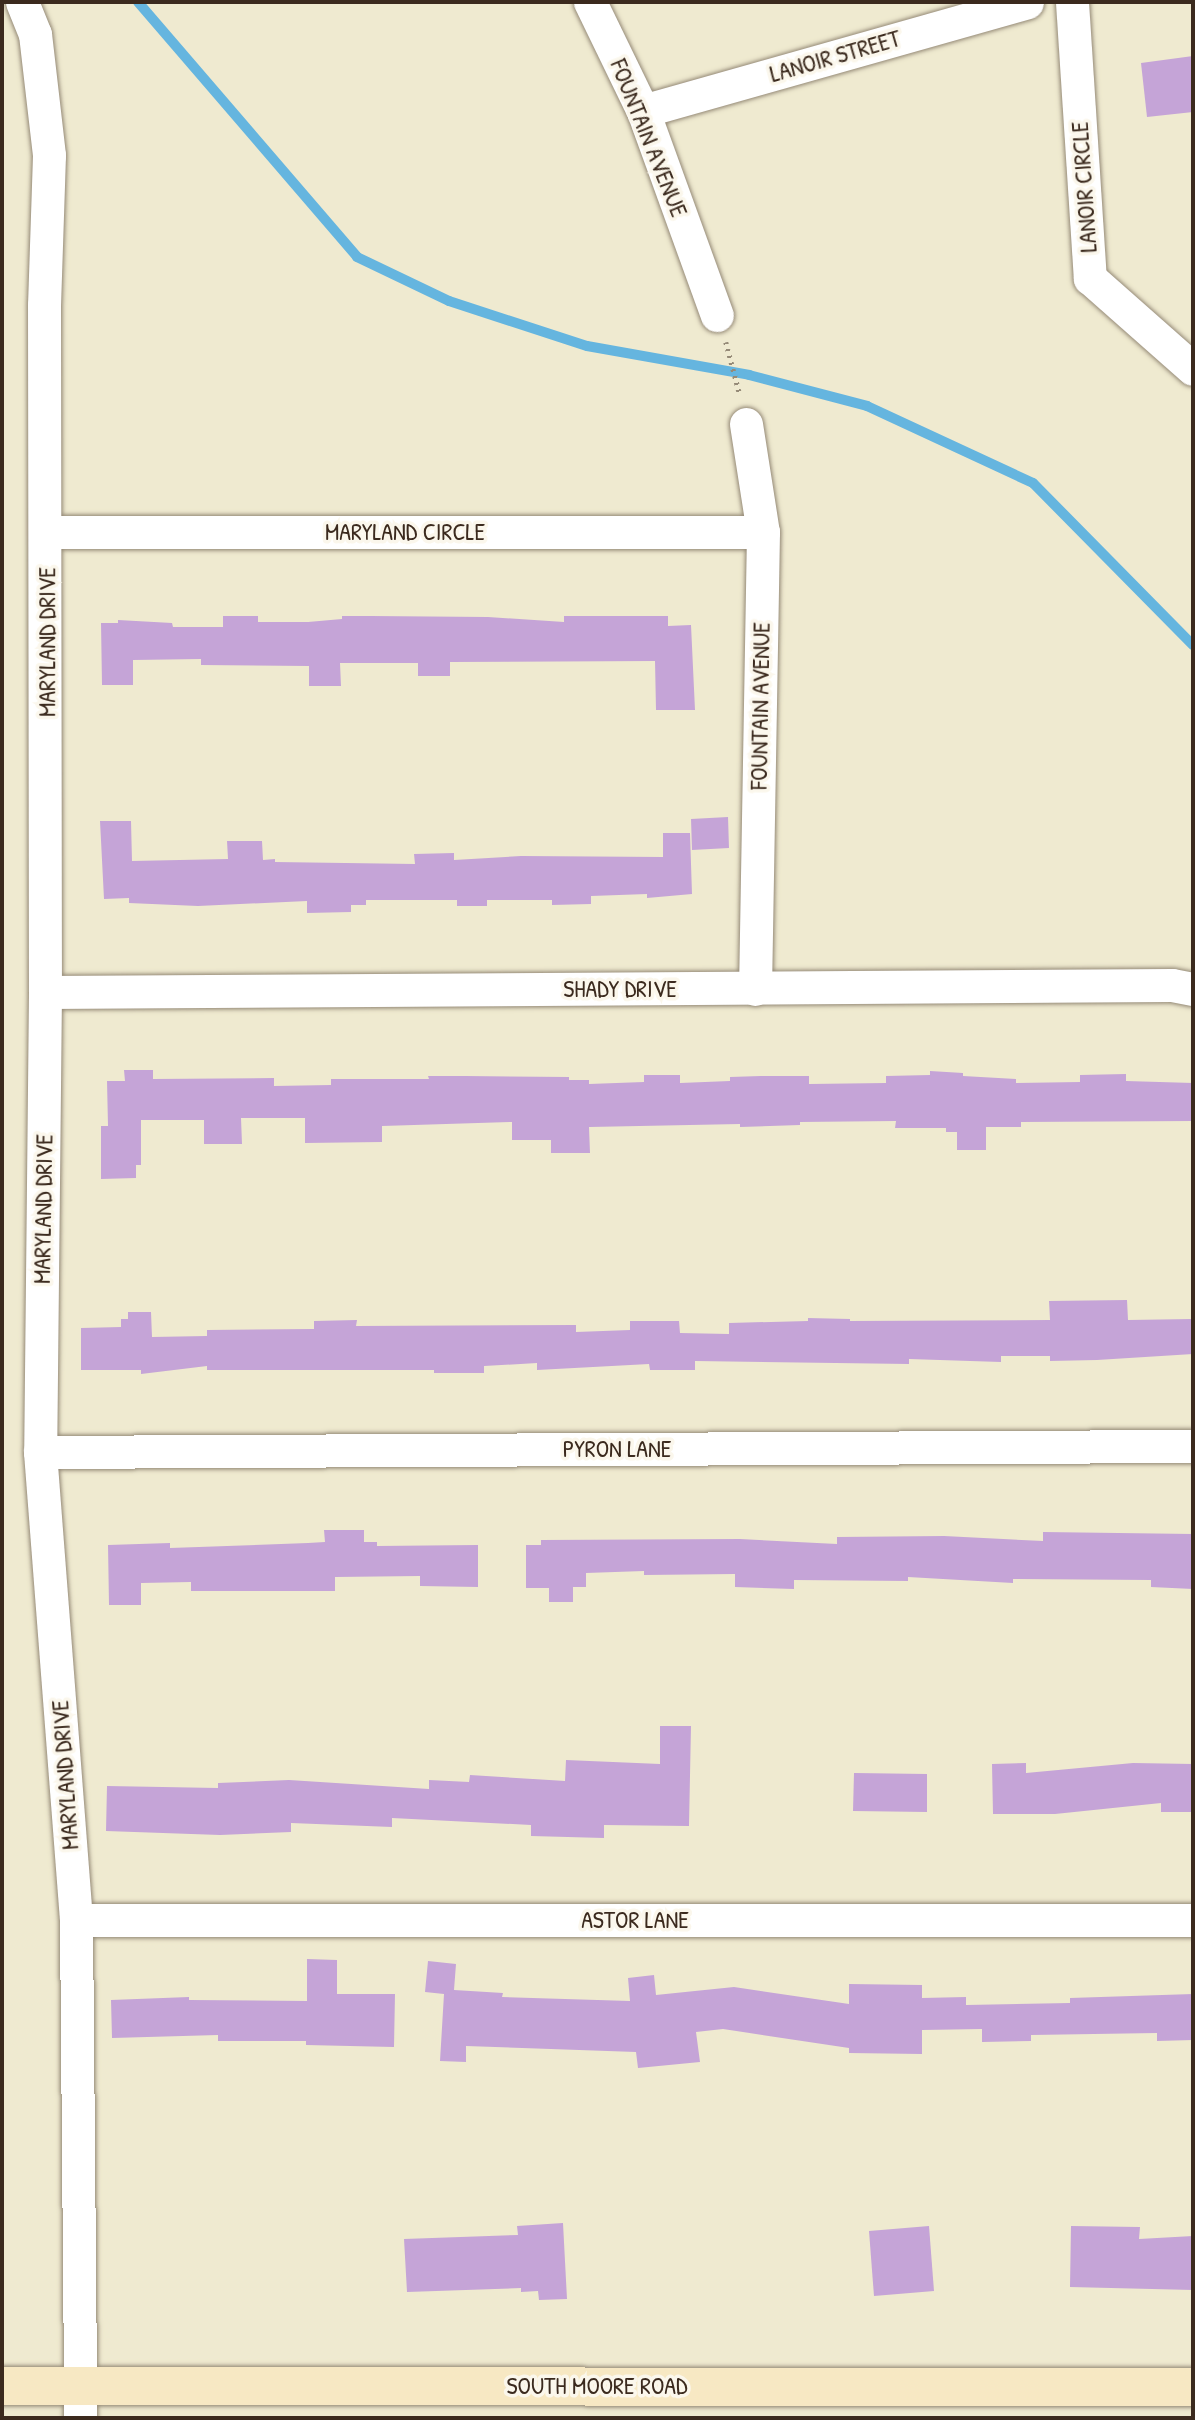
<!DOCTYPE html>
<html>
<head>
<meta charset="utf-8">
<style>
	body { margin:0 }
	#map { position:relative; width:1195px; height:2420px; overflow:hidden; background:#efead0; font-family:"Patrick Hand",sans-serif }
	div>[style] { position:absolute }
	.stream>* { height:10px; margin:-5px; padding:0 5px; transform-origin:5px; border-radius:5px; background:#65b5df }
	.building>* { inset:0; background:#c5a4d7 }
	.path>* { height:4.5px; margin-top:-2.25px; transform-origin:0; background:repeating-linear-gradient(90deg,#958a77 0 2px,transparent 0 7px) }
	.roads { filter:drop-shadow(0 0 2px #958a77) drop-shadow(0 0 2px #958a77) }
	.minor>* { height:33px; margin:-16.5px; padding:0 16.5px; transform-origin:16.5px; border-radius:16.5px; background:#fff }
	.secondary>* { height:38px; margin:-19px; padding:0 19px; transform-origin:19px; border-radius:19px; background:#f7e8c3 }
	span { translate:-50% -50%; white-space:nowrap; text-align:center; line-height:1.15; -webkit-text-stroke:7px #fbf7ec; paint-order:stroke }
	.street-label { font-size:24px; color:#3b2a1e }
	.frame { position:absolute; inset:0; border:4px solid #3b2a1e; pointer-events:none }
</style>
</head>
<body>
<div id="map">
	<div class="stream">
		<div style="left:138px;top:2px;width:336px;rotate:49.3deg"></div>
		<div style="left:357px;top:257px;width:102px;rotate:25.6deg"></div>
		<div style="left:449px;top:301px;width:145px;rotate:18.1deg"></div>
		<div style="left:587px;top:346px;width:165px;rotate:10.1deg"></div>
		<div style="left:749px;top:375px;width:122px;rotate:14.7deg"></div>
		<div style="left:867px;top:406px;width:183px;rotate:24.9deg"></div>
		<div style="left:1033px;top:483px;width:228px;rotate:45.4deg"></div>
	</div>
	<div class="building">
		<div style="clip-path:polygon(1193px 56px,1193px 112px,1147px 117px,1141px 63px)"></div>
		<div style="clip-path:polygon(223px 616px,258px 616px,258px 622px,308px 622px,342px 619px,342px 616px,371px 616px,488px 617px,564px 622px,564px 616px,668px 616px,668px 626px,691px 625px,695px 710px,656px 710px,655px 661px,450px 662px,450px 676px,418px 676px,418px 663px,340px 663px,341px 686px,309px 686px,309px 666px,201px 665px,201px 659px,133px 660px,133px 685px,102px 685px,101px 623px,118px 623px,118px 620px,172px 623px,173px 627px,223px 627px)"></div>
		<div style="clip-path:polygon(728px 817px,729px 848px,692px 850px,691px 819px)"></div>
		<div style="clip-path:polygon(100px 821px,131px 821px,132px 861px,228px 859px,227px 841px,262px 841px,263px 860px,275px 859px,275px 862px,415px 864px,414px 854px,454px 853px,454px 860px,521px 856px,663px 857px,663px 833px,690px 833px,692px 894px,647px 898px,647px 894px,591px 896px,591px 904px,552px 905px,552px 900px,487px 900px,487px 906px,457px 906px,457px 900px,366px 900px,366px 905px,351px 905px,351px 912px,307px 913px,307px 901px,198px 906px,129px 903px,129px 898px,104px 899px)"></div>
		<div style="clip-path:polygon(124px 1070px,153px 1070px,153px 1079px,274px 1078px,274px 1086px,331px 1085px,331px 1079px,429px 1079px,428px 1076px,465px 1076px,569px 1077px,569px 1080px,589px 1080px,589px 1084px,644px 1082px,644px 1075px,680px 1075px,680px 1083px,730px 1081px,730px 1077px,761px 1076px,809px 1076px,809px 1084px,886px 1083px,886px 1076px,930px 1075px,930px 1071px,963px 1073px,963px 1076px,1016px 1079px,1016px 1083px,1080px 1082px,1080px 1075px,1126px 1074px,1126px 1081px,1193px 1083px,1193px 1121px,1021px 1122px,1021px 1127px,986px 1127px,986px 1150px,957px 1150px,957px 1132px,946px 1132px,946px 1128px,895px 1128px,896px 1121px,800px 1122px,800px 1125px,740px 1127px,740px 1124px,589px 1127px,590px 1153px,551px 1153px,551px 1140px,512px 1140px,512px 1122px,382px 1126px,382px 1142px,305px 1143px,305px 1118px,241px 1118px,242px 1144px,204px 1144px,204px 1120px,141px 1120px,141px 1165px,136px 1165px,136px 1178px,101px 1179px,101px 1126px,108px 1126px,107px 1081px,125px 1081px)"></div>
		<div style="clip-path:polygon(1127px 1300px,1128px 1320px,1193px 1319px,1193px 1354px,1097px 1360px,1050px 1361px,1050px 1356px,1001px 1356px,1001px 1362px,909px 1359px,909px 1364px,695px 1361px,695px 1370px,650px 1370px,649px 1364px,537px 1370px,537px 1363px,484px 1366px,484px 1373px,434px 1373px,434px 1370px,207px 1370px,207px 1366px,141px 1374px,141px 1370px,81px 1370px,81px 1328px,121px 1327px,121px 1319px,128px 1319px,128px 1312px,151px 1312px,152px 1337px,207px 1336px,207px 1330px,314px 1329px,314px 1321px,357px 1320px,356px 1326px,576px 1325px,576px 1332px,630px 1330px,630px 1321px,679px 1321px,680px 1333px,729px 1334px,729px 1323px,808px 1321px,808px 1318px,850px 1319px,850px 1321px,1050px 1320px,1049px 1301px)"></div>
		<div style="clip-path:polygon(324px 1530px,364px 1530px,364px 1542px,377px 1542px,377px 1546px,478px 1545px,478px 1587px,420px 1586px,420px 1576px,335px 1577px,335px 1591px,191px 1591px,191px 1582px,141px 1583px,141px 1605px,109px 1605px,108px 1545px,170px 1543px,170px 1548px,308px 1543px,325px 1542px)"></div>
		<div style="clip-path:polygon(1043px 1532px,1193px 1534px,1193px 1589px,1151px 1587px,1151px 1580px,1013px 1579px,1013px 1583px,908px 1577px,908px 1581px,794px 1580px,794px 1589px,735px 1587px,735px 1574px,644px 1575px,644px 1571px,586px 1573px,586px 1587px,573px 1587px,573px 1602px,549px 1602px,549px 1588px,526px 1588px,526px 1545px,541px 1545px,541px 1540px,740px 1539px,837px 1544px,837px 1537px,944px 1536px,1043px 1541px)"></div>
		<div style="clip-path:polygon(660px 1726px,691px 1726px,689px 1826px,604px 1825px,604px 1838px,531px 1836px,531px 1825px,392px 1818px,392px 1827px,291px 1823px,291px 1832px,220px 1835px,106px 1831px,107px 1786px,218px 1788px,218px 1783px,289px 1780px,429px 1789px,429px 1780px,469px 1782px,470px 1775px,565px 1781px,566px 1760px,660px 1764px)"></div>
		<div style="clip-path:polygon(1026px 1763px,1026px 1773px,1133px 1763px,1193px 1764px,1193px 1812px,1161px 1812px,1161px 1803px,1055px 1814px,993px 1814px,992px 1764px)"></div>
		<div style="clip-path:polygon(854px 1773px,927px 1774px,927px 1812px,853px 1811px)"></div>
		<div style="clip-path:polygon(307px 1959px,337px 1960px,337px 1994px,395px 1994px,394px 2047px,306px 2045px,306px 2041px,218px 2041px,218px 2035px,112px 2038px,111px 2000px,189px 1997px,189px 2000px,307px 2001px)"></div>
		<div style="clip-path:polygon(428px 1961px,456px 1964px,454px 1990px,503px 1993px,502px 1997px,630px 2001px,628px 1978px,654px 1975px,656px 1995px,734px 1987px,849px 2004px,849px 1984px,922px 1985px,922px 1998px,966px 1997px,966px 2005px,1070px 2003px,1070px 1998px,1193px 1994px,1193px 2040px,1157px 2041px,1157px 2033px,1031px 2035px,1031px 2041px,982px 2042px,982px 2029px,922px 2030px,922px 2054px,849px 2053px,849px 2048px,723px 2029px,696px 2032px,700px 2062px,638px 2068px,636px 2052px,466px 2046px,466px 2062px,440px 2061px,444px 1994px,425px 1992px)"></div>
		<div style="clip-path:polygon(563px 2223px,567px 2299px,539px 2300px,538px 2291px,521px 2292px,521px 2288px,407px 2292px,404px 2239px,518px 2235px,517px 2226px)"></div>
		<div style="clip-path:polygon(929px 2226px,934px 2291px,874px 2296px,869px 2231px)"></div>
		<div style="clip-path:polygon(1071px 2226px,1140px 2227px,1139px 2239px,1193px 2236px,1193px 2290px,1070px 2287px)"></div>
	</div>
	<div class="path">
		<div style="left:726px;top:342px;width:55px;rotate:75.2deg"></div>
	</div>
	<div class="roads">
		<div class="minor">
			<div style="left:22px;top:2px;width:35px;rotate:68deg"></div>
			<div style="left:35px;top:34px;width:122px;rotate:83.4deg"></div>
			<div style="left:49px;top:155px;width:150px;rotate:91.9deg"></div>
			<div style="left:44px;top:305px;width:687px;rotate:89.92deg"></div>
			<div style="left:45px;top:992px;width:460px;rotate:90.6deg"></div>
			<div style="left:40px;top:1452px;width:469px;rotate:85.6deg"></div>
			<div style="left:76px;top:1920px;width:498px;rotate:89.5deg"></div>
			<div style="left:590px;top:2px;width:121px;rotate:64.1deg"></div>
			<div style="left:643px;top:111px;width:217px;rotate:70.1deg"></div>
			<div style="left:1072px;top:2px;width:277px;rotate:86.3deg"></div>
			<div style="left:1090px;top:278px;width:137px;rotate:41.5deg"></div>
			<div style="left:643px;top:111px;width:399px;rotate:-15.8deg"></div>
			<div style="left:746px;top:424px;width:109px;rotate:81.1deg"></div>
			<div style="left:763px;top:532px;width:457px;rotate:91deg"></div>
			<div style="left:47px;top:532px;width:716px"></div>
			<div style="left:45px;top:992px;width:1127px;rotate:-0.36deg"></div>
			<div style="left:1172px;top:985px;width:21px;rotate:11deg"></div>
			<div style="left:40px;top:1452px;width:1153px;rotate:-0.3deg"></div>
			<div style="left:76px;top:1920px;width:1117px"></div>
		</div>
		<div class="secondary">
			<div style="left:2px;top:2386px;width:1191px;rotate:0.05deg"></div>
		</div>
	</div>
	<div class="street-label">
		<span style="left:835px;top:56px;rotate:-16deg">LANOIR STREET</span>
		<span style="left:649px;top:138px;rotate:68deg">FOUNTAIN AVENUE</span>
		<span style="left:1084px;top:187px;rotate:-94deg">LANOIR CIRCLE</span>
		<span style="left:405px;top:532px">MARYLAND CIRCLE</span>
		<span style="left:47px;top:642px;rotate:-90deg">MARYLAND DRIVE</span>
		<span style="left:760px;top:706px;rotate:-89deg">FOUNTAIN AVENUE</span>
		<span style="left:620px;top:989px">SHADY DRIVE</span>
		<span style="left:43px;top:1209px;rotate:-89deg">MARYLAND DRIVE</span>
		<span style="left:617px;top:1449px">PYRON LANE</span>
		<span style="left:65px;top:1775px;rotate:-94deg">MARYLAND DRIVE</span>
		<span style="left:635px;top:1920px">ASTOR LANE</span>
		<span style="left:597px;top:2386px">SOUTH MOORE ROAD</span>
	</div>
	<div class="frame"></div>
</div>
</body>
</html>
